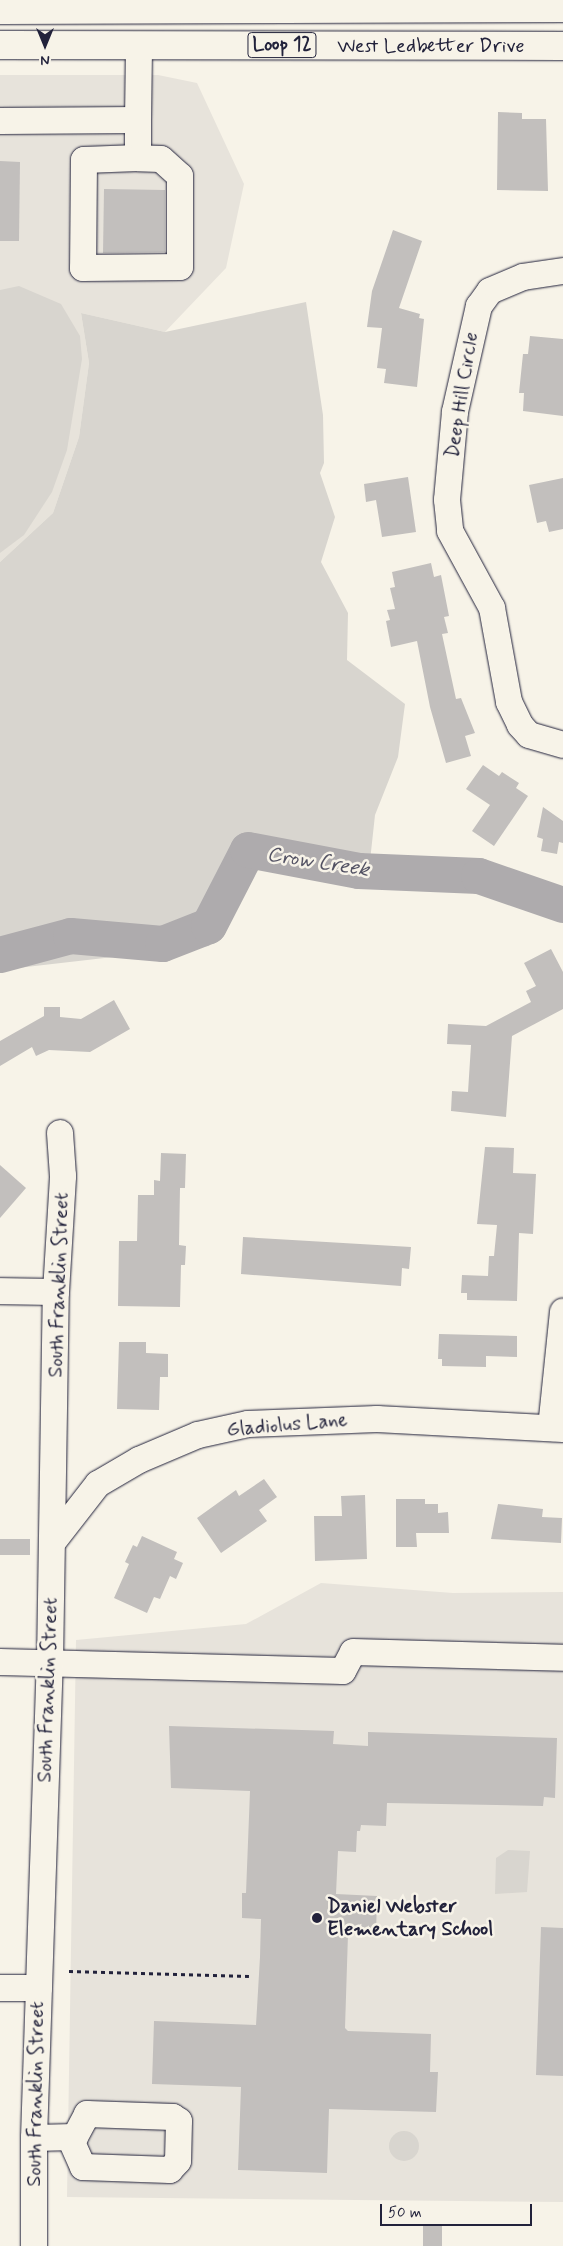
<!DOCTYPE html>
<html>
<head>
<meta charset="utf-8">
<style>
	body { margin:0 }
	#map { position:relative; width:563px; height:2246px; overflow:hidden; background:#f7f3e8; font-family:Mynerve,sans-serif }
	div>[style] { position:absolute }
	.built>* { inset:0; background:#e7e3db }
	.green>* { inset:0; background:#d8d5cf }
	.round { border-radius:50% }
	.river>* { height:36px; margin:-18px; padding:0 18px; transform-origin:18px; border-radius:18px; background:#aeabad }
	.building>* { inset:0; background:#c2bfbd }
	.path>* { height:3px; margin-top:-1.5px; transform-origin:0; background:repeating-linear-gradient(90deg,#22223b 0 4px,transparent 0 8px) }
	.roads { filter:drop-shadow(0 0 1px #22223b) drop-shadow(0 0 1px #22223b) }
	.minor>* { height:26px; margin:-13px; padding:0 13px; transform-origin:13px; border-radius:13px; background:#f7f3e8 }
	.major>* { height:28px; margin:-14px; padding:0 14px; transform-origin:14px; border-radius:14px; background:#f7f3e8 }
	.dots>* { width:14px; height:14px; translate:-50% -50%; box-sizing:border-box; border:2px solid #f7f3e8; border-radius:50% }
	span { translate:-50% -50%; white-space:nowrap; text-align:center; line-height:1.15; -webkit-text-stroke:5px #f7f3e8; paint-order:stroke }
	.shield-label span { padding:1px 4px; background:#f7f3e8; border:1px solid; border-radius:4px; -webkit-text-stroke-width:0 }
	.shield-label { font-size:19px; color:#22223b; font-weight:700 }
	.street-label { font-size:20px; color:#22223b }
	.poi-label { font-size:20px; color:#22223b; font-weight:700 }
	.left { translate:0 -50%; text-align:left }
	.water-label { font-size:21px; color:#535263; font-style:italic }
	.north { position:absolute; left:20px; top:20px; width:50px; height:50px; -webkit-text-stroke:4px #f7f3e8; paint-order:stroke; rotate:180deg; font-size:14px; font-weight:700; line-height:20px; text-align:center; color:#22223b }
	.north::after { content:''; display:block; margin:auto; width:18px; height:22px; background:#22223b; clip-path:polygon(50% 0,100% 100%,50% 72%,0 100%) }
	.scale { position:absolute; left:380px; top:2204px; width:152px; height:22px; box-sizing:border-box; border:2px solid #22223b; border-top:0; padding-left:6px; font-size:15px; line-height:18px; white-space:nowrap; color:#22223b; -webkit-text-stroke:4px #f7f3e8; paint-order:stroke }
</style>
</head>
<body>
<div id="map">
	<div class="built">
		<div style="clip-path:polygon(0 75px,158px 75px,197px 83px,244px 184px,226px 268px,165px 332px,81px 313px,89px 363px,79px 437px,53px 513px,0 562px)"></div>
		<div style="clip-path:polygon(321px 1583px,453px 1593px,563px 1592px,563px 2202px,67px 2197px,76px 1640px,246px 1624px)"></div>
	</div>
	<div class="green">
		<div style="clip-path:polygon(19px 286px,61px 304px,80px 336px,82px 359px,67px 450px,52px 492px,24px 535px,0 553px,0 290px)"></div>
		<div style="clip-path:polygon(306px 302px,323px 415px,324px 463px,320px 473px,335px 517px,321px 562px,348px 613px,347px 660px,405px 704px,398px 757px,375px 815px,370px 861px,248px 857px,209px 946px,0 970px,0 562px,53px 513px,79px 437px,89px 363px,81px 313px,165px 332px)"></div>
		<div style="clip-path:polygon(508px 1850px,530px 1851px,527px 1892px,495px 1894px,496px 1858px)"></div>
		<div class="round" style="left:389px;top:2131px;width:30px;height:30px"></div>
	</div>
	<div class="river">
		<div style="left:0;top:955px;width:73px;rotate:-15deg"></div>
		<div style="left:71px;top:936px;width:92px;rotate:5deg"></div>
		<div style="left:163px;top:944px;width:49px;rotate:-21.4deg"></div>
		<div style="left:209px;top:926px;width:85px;rotate:-62.8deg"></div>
		<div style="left:248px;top:850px;width:113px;rotate:10.7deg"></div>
		<div style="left:359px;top:871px;width:120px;rotate:2.4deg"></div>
		<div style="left:479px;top:876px;width:89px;rotate:19deg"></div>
	</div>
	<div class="building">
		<div style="clip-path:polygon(498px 112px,522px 113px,522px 119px,546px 119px,548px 191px,497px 190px)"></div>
		<div style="clip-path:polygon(0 161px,20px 162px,19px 241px,0 241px)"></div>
		<div style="clip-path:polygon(104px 189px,165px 190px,165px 252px,103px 253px)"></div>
		<div style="clip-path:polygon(393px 230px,422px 241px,399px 308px,420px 314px,419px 318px,424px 319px,417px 387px,384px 383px,386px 369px,377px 368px,382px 328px,367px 327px,372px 291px)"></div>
		<div style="clip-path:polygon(530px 336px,563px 339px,563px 416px,523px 411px,524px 393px,519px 393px,523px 354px,528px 354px)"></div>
		<div style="clip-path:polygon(408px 477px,416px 532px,382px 537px,376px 500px,366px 502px,364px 484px)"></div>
		<div style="clip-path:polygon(563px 478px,563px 529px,549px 532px,546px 521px,537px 523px,529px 485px)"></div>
		<div style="clip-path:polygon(431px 563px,434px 577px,441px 575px,449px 616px,444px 617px,448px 633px,442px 634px,456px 699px,461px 698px,475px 733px,465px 736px,471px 756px,446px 763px,430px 707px,417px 641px,391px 647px,386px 621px,390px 620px,387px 610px,395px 609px,390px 588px,395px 587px,392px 572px)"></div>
		<div style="clip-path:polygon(483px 765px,499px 776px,502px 772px,519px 783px,516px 788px,528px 796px,494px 846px,472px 831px,490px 805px,466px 789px)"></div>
		<div style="clip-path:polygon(543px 807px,563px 821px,563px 843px,559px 842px,557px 854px,541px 851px,543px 839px,537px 837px)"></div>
		<div style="clip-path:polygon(551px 949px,563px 972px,563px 1009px,512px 1036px,506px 1117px,451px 1111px,452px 1091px,468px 1092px,471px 1045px,447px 1044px,448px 1024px,486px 1026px,531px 1002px,526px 991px,536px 986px,524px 963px)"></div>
		<div style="clip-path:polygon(114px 1000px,130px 1029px,90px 1052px,49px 1050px,36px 1056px,32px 1047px,0 1066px,0 1041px,44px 1016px,44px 1007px,60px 1007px,60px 1017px,81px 1019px)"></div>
		<div style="clip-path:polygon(485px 1147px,514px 1148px,513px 1173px,536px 1174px,533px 1234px,519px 1233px,517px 1301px,467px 1300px,467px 1293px,461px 1293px,462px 1275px,488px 1276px,489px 1256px,494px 1256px,497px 1225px,477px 1224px)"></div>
		<div style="clip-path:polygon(161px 1153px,186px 1154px,185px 1188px,180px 1188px,179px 1245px,186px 1246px,185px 1265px,181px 1265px,180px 1307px,118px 1306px,119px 1241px,137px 1241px,138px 1195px,154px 1195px,154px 1180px,160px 1181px)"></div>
		<div style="clip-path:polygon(0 1165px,26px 1188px,0 1218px)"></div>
		<div style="clip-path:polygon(243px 1237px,411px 1247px,409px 1269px,402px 1268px,401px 1286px,241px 1274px)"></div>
		<div style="clip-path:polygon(439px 1334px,517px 1336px,517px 1357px,486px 1356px,486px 1367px,442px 1366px,442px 1359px,438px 1359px)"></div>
		<div style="clip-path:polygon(119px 1342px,146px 1342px,146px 1353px,168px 1354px,168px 1377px,160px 1377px,159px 1410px,117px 1409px)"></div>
		<div style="clip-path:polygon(264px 1479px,277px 1497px,259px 1510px,267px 1521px,221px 1553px,197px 1518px,236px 1490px,239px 1496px)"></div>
		<div style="clip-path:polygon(365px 1495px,367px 1559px,315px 1561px,314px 1516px,342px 1516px,341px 1496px)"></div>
		<div style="clip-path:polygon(396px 1499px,425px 1499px,425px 1504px,438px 1504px,438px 1513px,448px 1512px,449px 1533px,416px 1533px,417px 1547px,396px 1547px)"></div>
		<div style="clip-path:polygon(498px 1504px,543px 1509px,542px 1517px,562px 1518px,561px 1543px,491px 1539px)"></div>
		<div style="clip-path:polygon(142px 1536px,177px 1552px,174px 1559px,183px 1563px,176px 1579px,170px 1576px,160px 1599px,154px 1597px,147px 1613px,114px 1598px,129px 1564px,125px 1562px,133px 1545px,137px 1547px)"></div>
		<div style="clip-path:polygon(0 1539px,30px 1539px,30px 1555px,0 1555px)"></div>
		<div style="clip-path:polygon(169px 1726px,334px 1731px,333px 1744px,368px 1746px,368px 1732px,557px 1738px,555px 1798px,544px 1797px,543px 1806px,387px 1803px,386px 1826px,361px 1825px,360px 1831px,357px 1831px,356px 1852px,338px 1851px,336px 1894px,377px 1896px,376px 1935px,348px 1934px,345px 2028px,348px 2031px,431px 2034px,430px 2072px,438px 2072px,436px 2112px,329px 2109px,327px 2173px,238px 2170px,241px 2087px,152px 2084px,154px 2021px,256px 2025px,260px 1957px,261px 1919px,242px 1918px,242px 1893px,246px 1893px,250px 1791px,171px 1788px)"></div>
		<div style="clip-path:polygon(541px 1927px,563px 1928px,563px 2076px,536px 2075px)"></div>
		<div style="clip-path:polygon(423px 2225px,442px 2225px,442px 2246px,423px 2246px)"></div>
	</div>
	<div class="path">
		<div style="left:69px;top:1971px;width:180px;rotate:1.6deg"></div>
	</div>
	<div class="roads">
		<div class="minor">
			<div style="left:138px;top:120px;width:38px;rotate:90deg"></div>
			<div style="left:138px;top:158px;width:54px;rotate:177.9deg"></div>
			<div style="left:84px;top:160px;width:108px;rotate:90.5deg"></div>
			<div style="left:83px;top:268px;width:97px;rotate:-0.6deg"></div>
			<div style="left:180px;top:267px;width:91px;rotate:-90deg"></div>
			<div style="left:180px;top:176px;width:25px;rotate:-138deg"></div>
			<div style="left:161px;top:159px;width:23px;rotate:-178deg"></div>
			<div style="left:0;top:121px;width:138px;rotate:-0.4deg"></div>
			<div style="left:138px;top:120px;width:75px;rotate:-89.2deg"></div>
			<div style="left:563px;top:271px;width:40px;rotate:171.5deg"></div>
			<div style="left:523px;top:277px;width:36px;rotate:157deg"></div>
			<div style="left:490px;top:291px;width:19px;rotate:126deg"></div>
			<div style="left:479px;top:306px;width:109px;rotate:102.8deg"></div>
			<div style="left:455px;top:412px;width:88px;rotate:95.2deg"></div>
			<div style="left:447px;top:500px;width:31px;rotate:84deg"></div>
			<div style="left:450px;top:531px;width:88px;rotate:61.4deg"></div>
			<div style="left:492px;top:608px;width:96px;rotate:79.7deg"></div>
			<div style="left:509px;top:702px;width:25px;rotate:64deg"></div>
			<div style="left:520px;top:725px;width:13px;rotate:48deg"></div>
			<div style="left:529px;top:735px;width:35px;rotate:16deg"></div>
			<div style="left:0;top:1291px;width:56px;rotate:1deg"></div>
			<div style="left:551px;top:1428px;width:117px;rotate:-84.1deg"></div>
			<div style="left:52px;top:1543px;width:75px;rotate:-52.1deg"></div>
			<div style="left:98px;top:1484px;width:48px;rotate:-30.3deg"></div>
			<div style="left:139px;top:1460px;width:64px;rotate:-23deg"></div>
			<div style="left:198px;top:1435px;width:51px;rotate:-12.4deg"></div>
			<div style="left:248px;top:1424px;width:129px;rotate:-2.2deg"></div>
			<div style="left:377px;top:1419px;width:186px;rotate:3.1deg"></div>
			<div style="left:0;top:1662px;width:343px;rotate:1.5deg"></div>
			<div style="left:343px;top:1671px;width:21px;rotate:-62deg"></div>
			<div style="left:353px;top:1652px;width:210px;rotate:1.6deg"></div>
			<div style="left:0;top:1988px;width:39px"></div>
			<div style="left:34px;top:2138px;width:41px;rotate:-1.4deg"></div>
			<div style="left:75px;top:2137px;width:26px;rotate:-62deg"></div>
			<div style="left:87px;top:2114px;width:86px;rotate:2deg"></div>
			<div style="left:173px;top:2117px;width:7px;rotate:34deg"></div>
			<div style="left:179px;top:2121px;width:40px;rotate:91.4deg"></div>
			<div style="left:178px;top:2161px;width:12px;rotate:132deg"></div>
			<div style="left:170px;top:2170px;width:87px;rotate:-178deg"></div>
			<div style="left:83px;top:2167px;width:32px;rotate:-114deg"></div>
			<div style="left:34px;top:2246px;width:108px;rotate:-90deg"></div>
			<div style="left:34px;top:2138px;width:475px;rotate:-88.1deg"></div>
			<div style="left:50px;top:1663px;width:371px;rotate:-89.1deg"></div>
			<div style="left:56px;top:1292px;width:116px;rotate:-86.5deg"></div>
			<div style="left:63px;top:1176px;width:43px;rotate:-94deg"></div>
		</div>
		<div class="major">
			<div style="left:0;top:10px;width:563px;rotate:-0.2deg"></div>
			<div style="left:0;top:45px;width:563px;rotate:0.1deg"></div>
		</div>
	</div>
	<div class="dots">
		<div style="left:317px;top:1918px;background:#22223b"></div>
	</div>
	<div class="shield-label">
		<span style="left:282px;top:45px">Loop 12</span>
	</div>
	<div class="street-label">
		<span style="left:431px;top:46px">West Ledbetter Drive</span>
		<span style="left:462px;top:395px;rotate:-81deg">Deep Hill Circle</span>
		<span style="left:59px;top:1285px;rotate:-88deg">South Franklin Street</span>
		<span style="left:287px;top:1425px;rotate:-5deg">Gladiolus Lane</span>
		<span style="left:48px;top:1690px;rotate:-88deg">South Franklin Street</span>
		<span style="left:36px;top:2094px;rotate:-89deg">South Franklin Street</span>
	</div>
	<div class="poi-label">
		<span class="left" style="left:327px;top:1918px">Daniel Webster<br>Elementary School</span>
	</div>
	<div class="water-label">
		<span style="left:318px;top:862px;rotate:9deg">Crow Creek</span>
	</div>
	<div class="north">N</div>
	<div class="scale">50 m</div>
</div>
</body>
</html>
